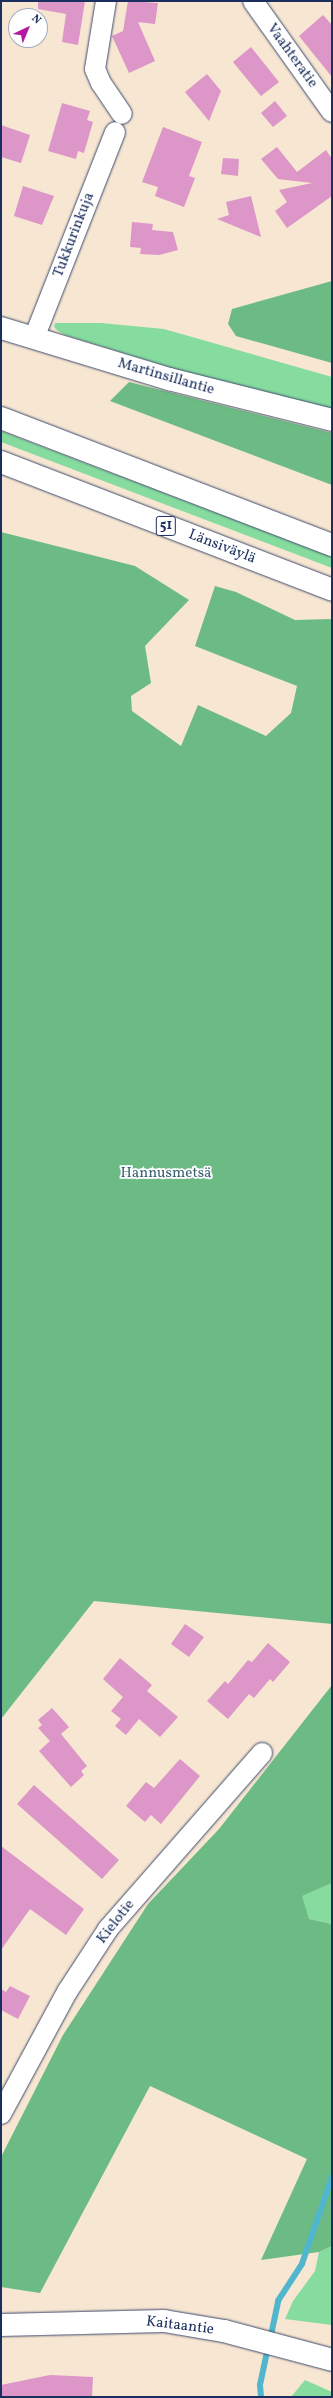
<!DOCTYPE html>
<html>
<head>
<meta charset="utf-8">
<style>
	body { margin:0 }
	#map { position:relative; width:333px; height:2398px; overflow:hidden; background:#f7e6d1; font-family:Vollkorn,serif }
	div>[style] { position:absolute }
	.green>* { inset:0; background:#86db9e }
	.forest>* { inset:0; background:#6cbb85 }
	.stream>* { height:5.5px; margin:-2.75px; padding:0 2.75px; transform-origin:2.75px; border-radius:2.75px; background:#4fb6ce }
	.building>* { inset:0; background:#dc96c8 }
	.roads { filter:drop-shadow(0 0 1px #3c4a6f) drop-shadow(0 0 1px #3c4a6f) }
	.street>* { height:20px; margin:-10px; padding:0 10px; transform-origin:10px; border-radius:10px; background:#fff }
	.secondary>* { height:22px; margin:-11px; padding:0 11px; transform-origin:11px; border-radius:11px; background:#fff }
	.primary>* { height:22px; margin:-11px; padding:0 11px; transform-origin:11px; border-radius:11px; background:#fff }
	.highway>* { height:22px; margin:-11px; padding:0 11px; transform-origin:11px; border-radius:11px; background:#fff }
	span { translate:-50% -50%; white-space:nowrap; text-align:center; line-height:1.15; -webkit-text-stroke:3.5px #fff; paint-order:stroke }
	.shield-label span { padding:1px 3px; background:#fff; border:1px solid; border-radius:3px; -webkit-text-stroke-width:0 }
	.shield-label { font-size:14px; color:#1b2f5e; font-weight:700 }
	.street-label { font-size:15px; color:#1b2f5e }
	.park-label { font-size:15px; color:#3b6371 }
	.frame { position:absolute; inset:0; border:2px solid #1b2f5e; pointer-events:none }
	.north { position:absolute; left:8px; top:8px; width:40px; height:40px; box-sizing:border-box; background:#fff; border:1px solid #a4acbf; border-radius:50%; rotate:44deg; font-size:11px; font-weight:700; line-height:16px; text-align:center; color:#1b2f5e }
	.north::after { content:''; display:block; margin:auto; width:14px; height:18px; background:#b5179e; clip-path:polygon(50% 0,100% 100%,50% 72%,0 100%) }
</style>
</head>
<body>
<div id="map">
	<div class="green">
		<div style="clip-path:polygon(55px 323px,101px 323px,164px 329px,332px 377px,332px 409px,191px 374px,65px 335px,58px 331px,54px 327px)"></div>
		<div style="clip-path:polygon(1px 431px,332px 557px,332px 568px,1px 442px)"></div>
		<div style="clip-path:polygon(332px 1883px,332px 1924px,309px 1919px,301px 1896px)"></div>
		<div style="clip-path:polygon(332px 2246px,332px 2325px,285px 2319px,293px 2301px,315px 2271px,319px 2252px)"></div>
		<div style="clip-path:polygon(305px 2380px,332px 2392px,332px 2397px,291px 2397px)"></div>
	</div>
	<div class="forest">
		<div style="clip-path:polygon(332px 281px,332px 363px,236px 336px,228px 324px,232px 309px)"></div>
		<div style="clip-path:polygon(129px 382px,332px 433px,332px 485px,110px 401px)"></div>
		<div style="clip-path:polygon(1px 532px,135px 566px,189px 600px,145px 646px,151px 683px,131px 696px,132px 711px,181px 746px,198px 705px,266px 736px,291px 713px,297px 686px,195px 646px,215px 586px,236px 592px,295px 620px,332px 619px,332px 1624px,94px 1601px,1px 1719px)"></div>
		<div style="clip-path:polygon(332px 1685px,332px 1883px,302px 1896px,309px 1919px,332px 1924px,332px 2246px,319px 2252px,261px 2260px,307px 2159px,150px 2086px,40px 2293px,1px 2287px,1px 2157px,63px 2035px,148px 1904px,219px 1829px)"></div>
	</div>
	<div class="stream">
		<div style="left:270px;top:2340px;width:40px;rotate:-78deg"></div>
		<div style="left:278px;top:2301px;width:44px;rotate:-57deg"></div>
		<div style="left:302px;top:2264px;width:92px;rotate:-71deg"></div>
		<div style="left:261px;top:2397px;width:12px;rotate:-95deg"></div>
		<div style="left:260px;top:2385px;width:38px;rotate:-78deg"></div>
	</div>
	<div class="building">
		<div style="clip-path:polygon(38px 1px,85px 1px,78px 45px,62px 42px,66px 14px,38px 9px)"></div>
		<div style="clip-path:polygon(128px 1px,158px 3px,155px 24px,138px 22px,155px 61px,129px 73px,112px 36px,123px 31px)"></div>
		<div style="clip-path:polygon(323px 15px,332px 25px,332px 77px,299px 36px)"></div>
		<div style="clip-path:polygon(251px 47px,279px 82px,261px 96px,233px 62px)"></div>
		<div style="clip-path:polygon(207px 74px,221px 91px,209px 121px,185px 92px)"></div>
		<div style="clip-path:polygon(275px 101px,287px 116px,273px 127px,261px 113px)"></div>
		<div style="clip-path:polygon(62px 103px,90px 111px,87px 120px,93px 122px,84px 153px,78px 151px,76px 159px,48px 151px)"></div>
		<div style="clip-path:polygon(1px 125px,30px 135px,21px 163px,1px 157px)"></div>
		<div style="clip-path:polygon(163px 127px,202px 142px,189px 176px,195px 178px,184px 207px,155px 196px,158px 187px,142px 182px)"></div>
		<div style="clip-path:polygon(277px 147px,297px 172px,326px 150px,332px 159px,332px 196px,287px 228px,275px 211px,287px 202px,279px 190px,312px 183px,278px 179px,261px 159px)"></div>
		<div style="clip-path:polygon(223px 158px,239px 159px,238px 176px,221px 174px)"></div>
		<div style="clip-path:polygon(23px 186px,54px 196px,42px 225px,14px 216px)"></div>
		<div style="clip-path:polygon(251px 196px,261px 237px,217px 219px,229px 215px,226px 202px)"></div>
		<div style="clip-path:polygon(132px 222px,153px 224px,152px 230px,173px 232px,178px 250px,159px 255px,140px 254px,141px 248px,130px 247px)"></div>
		<div style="clip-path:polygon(185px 1624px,204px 1637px,189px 1657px,171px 1644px)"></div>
		<div style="clip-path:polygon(268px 1643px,290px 1662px,273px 1682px,270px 1679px,254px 1698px,249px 1694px,228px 1719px,207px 1701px,225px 1681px,228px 1684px,248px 1660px,252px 1662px)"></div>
		<div style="clip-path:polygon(120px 1658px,152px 1685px,147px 1691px,178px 1717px,160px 1737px,139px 1719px,126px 1735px,115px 1726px,121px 1719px,111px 1711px,123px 1697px,103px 1679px)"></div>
		<div style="clip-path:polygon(52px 1708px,69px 1727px,61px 1734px,87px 1766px,81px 1771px,84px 1775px,71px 1787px,39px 1751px,50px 1741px,38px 1728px,42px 1725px,38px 1720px)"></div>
		<div style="clip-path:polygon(180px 1759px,200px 1776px,161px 1824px,151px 1815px,145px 1822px,126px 1806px,146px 1782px,154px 1788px)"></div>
		<div style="clip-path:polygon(34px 1785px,119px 1860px,102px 1879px,17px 1804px)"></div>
		<div style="clip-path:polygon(1px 1846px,84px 1909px,66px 1935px,30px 1909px,1px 1950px)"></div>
		<div style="clip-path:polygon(10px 1986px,30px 1996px,18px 2019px,1px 2010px,1px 1989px,6px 1992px)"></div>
		<div style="clip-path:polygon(50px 2375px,93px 2377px,92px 2397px,1px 2397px,1px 2385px)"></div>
	</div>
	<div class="roads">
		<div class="street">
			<div style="left:106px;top:1px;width:69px;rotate:99.2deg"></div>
			<div style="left:95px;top:69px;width:15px;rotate:67deg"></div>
			<div style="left:101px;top:83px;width:37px;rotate:56deg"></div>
			<div style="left:253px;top:1px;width:136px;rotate:54.6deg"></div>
			<div style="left:34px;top:338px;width:221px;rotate:-68.5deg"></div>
			<div style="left:1px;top:2114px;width:139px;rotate:-61.6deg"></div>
			<div style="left:67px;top:1992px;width:75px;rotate:-56.9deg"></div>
			<div style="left:108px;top:1929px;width:234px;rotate:-48.8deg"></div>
		</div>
		<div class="secondary">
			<div style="left:1px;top:2325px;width:163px;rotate:-1.4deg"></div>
			<div style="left:164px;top:2321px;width:61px;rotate:9.5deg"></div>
			<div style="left:224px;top:2331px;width:112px;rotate:15deg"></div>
		</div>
		<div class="primary">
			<div style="left:1px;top:328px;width:176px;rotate:16.9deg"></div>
			<div style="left:169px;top:379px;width:168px;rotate:14.1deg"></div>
		</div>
		<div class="highway">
			<div style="left:1px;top:418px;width:355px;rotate:21deg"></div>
			<div style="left:1px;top:462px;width:355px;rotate:21.1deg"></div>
		</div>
	</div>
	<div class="shield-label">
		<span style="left:166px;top:526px">51</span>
	</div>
	<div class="street-label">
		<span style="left:292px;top:56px;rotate:54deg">Vaahteratie</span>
		<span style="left:74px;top:235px;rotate:-69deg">Tukkurinkuja</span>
		<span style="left:166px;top:377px;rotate:16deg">Martinsillantie</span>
		<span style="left:222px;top:547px;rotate:21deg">Länsiväylä</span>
		<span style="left:116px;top:1922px;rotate:-52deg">Kielotie</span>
		<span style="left:180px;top:2326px;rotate:7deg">Kaitaantie</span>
	</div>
	<div class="park-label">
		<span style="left:166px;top:1174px">Hannusmetsä</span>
	</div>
	<div class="frame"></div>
	<div class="north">N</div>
</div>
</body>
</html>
